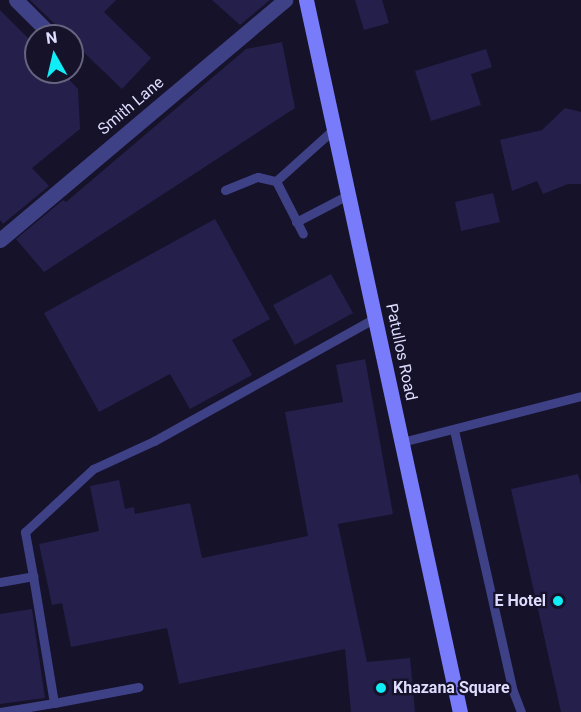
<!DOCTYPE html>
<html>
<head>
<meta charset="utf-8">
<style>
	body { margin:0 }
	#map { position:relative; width:581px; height:712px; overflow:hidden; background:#15122a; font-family:Roboto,sans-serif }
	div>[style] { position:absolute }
	.building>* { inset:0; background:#251f4b }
	.lane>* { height:9px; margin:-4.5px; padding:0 4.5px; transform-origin:4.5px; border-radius:4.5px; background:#3f4187 }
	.street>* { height:15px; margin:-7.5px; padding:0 7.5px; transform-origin:7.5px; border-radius:7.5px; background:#3f4187 }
	.secondary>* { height:15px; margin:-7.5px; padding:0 7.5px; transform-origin:7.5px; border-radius:7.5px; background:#787cfa }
	.dots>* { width:16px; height:16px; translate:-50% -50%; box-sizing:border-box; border:3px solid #15122a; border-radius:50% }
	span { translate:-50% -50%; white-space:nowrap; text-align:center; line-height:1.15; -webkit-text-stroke:4.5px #15122a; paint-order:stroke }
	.street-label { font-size:16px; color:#dfddfe }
	.poi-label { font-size:16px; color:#dfddfe; font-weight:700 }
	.right { translate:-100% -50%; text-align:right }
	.left { translate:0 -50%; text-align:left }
	.north { position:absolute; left:24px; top:24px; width:60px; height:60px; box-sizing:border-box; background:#15122a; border:2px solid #66637f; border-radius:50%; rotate:352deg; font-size:16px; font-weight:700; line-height:24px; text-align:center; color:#dfddfe }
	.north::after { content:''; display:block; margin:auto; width:21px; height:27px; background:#10edf6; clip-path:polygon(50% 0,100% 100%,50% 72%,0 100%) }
</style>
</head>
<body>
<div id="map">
	<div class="building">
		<div style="clip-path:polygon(30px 0,116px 0,104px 12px,151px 58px,122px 89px,72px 41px,72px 36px,67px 36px)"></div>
		<div style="clip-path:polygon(212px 0,270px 0,240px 25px)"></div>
		<div style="clip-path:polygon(355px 0,382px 0,389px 23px,364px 30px)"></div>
		<div style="clip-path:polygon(0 10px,36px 46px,36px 72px,62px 72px,78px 89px,80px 129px,32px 168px,49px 186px,3px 224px,0 220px)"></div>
		<div style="clip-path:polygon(282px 42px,295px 108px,44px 272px,16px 239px,63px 200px,66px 202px,246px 49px)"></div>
		<div style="clip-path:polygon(486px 49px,492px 67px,471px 74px,481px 105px,431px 121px,415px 71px)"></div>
		<div style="clip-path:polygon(565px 108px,581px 112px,581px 184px,568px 184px,543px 194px,537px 181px,512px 191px,500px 140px,542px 130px)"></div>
		<div style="clip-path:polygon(493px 193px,500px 222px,461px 231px,455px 202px)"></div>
		<div style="clip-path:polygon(215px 219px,270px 319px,232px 340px,252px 375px,190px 409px,170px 374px,99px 412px,44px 313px)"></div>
		<div style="clip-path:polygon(331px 274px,353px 313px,295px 345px,273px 305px)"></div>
		<div style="clip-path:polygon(365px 359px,393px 514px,338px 524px,367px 662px,410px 658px,415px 712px,351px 712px,345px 649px,179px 684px,167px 628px,71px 647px,62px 603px,52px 605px,39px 544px,99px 531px,90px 486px,119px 480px,125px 509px,134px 507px,135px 514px,190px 503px,202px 558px,308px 536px,285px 412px,343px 402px,336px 365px)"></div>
		<div style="clip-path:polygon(578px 474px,581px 485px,581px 712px,561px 712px,511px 489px)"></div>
		<div style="clip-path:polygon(32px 609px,45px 698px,0 704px,0 614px)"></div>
	</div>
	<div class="lane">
		<div style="left:276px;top:181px;width:78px;rotate:-41.9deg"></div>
		<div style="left:225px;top:190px;width:35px;rotate:-22deg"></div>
		<div style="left:258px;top:177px;width:18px;rotate:13deg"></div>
		<div style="left:276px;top:181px;width:59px;rotate:63deg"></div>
		<div style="left:296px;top:222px;width:59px;rotate:-27.4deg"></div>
		<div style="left:454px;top:430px;width:268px;rotate:77.3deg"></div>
		<div style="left:513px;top:691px;width:22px;rotate:69deg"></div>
		<div style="left:402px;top:442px;width:185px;rotate:-14.4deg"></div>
		<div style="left:0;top:582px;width:34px;rotate:-10deg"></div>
		<div style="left:33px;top:576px;width:45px;rotate:-100.3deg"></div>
		<div style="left:25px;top:532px;width:93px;rotate:-42.8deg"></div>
		<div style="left:93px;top:469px;width:67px;rotate:-24.7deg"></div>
		<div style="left:154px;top:441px;width:253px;rotate:-29.1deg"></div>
		<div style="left:54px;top:703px;width:86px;rotate:-10.7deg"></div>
		<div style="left:0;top:712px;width:55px;rotate:-9.5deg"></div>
		<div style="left:54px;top:703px;width:129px;rotate:-99.4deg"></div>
	</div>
	<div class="street">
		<div style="left:16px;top:0;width:51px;rotate:45deg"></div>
		<div style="left:72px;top:55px;width:1px;rotate:45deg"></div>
		<div style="left:0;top:240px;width:373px;rotate:-40.1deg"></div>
	</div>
	<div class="secondary">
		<div style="left:306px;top:0;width:728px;rotate:77.8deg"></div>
	</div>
	<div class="dots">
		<div style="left:558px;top:601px;background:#10edf6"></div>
		<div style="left:381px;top:688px;background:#10edf6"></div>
	</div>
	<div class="street-label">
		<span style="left:131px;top:106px;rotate:-40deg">Smith Lane</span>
		<span style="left:401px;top:352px;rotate:78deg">Patullos Road</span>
	</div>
	<div class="poi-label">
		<span class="right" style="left:546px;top:601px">E Hotel</span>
		<span class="left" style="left:393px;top:688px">Khazana Square</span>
	</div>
	<div class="north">N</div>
</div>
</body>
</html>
